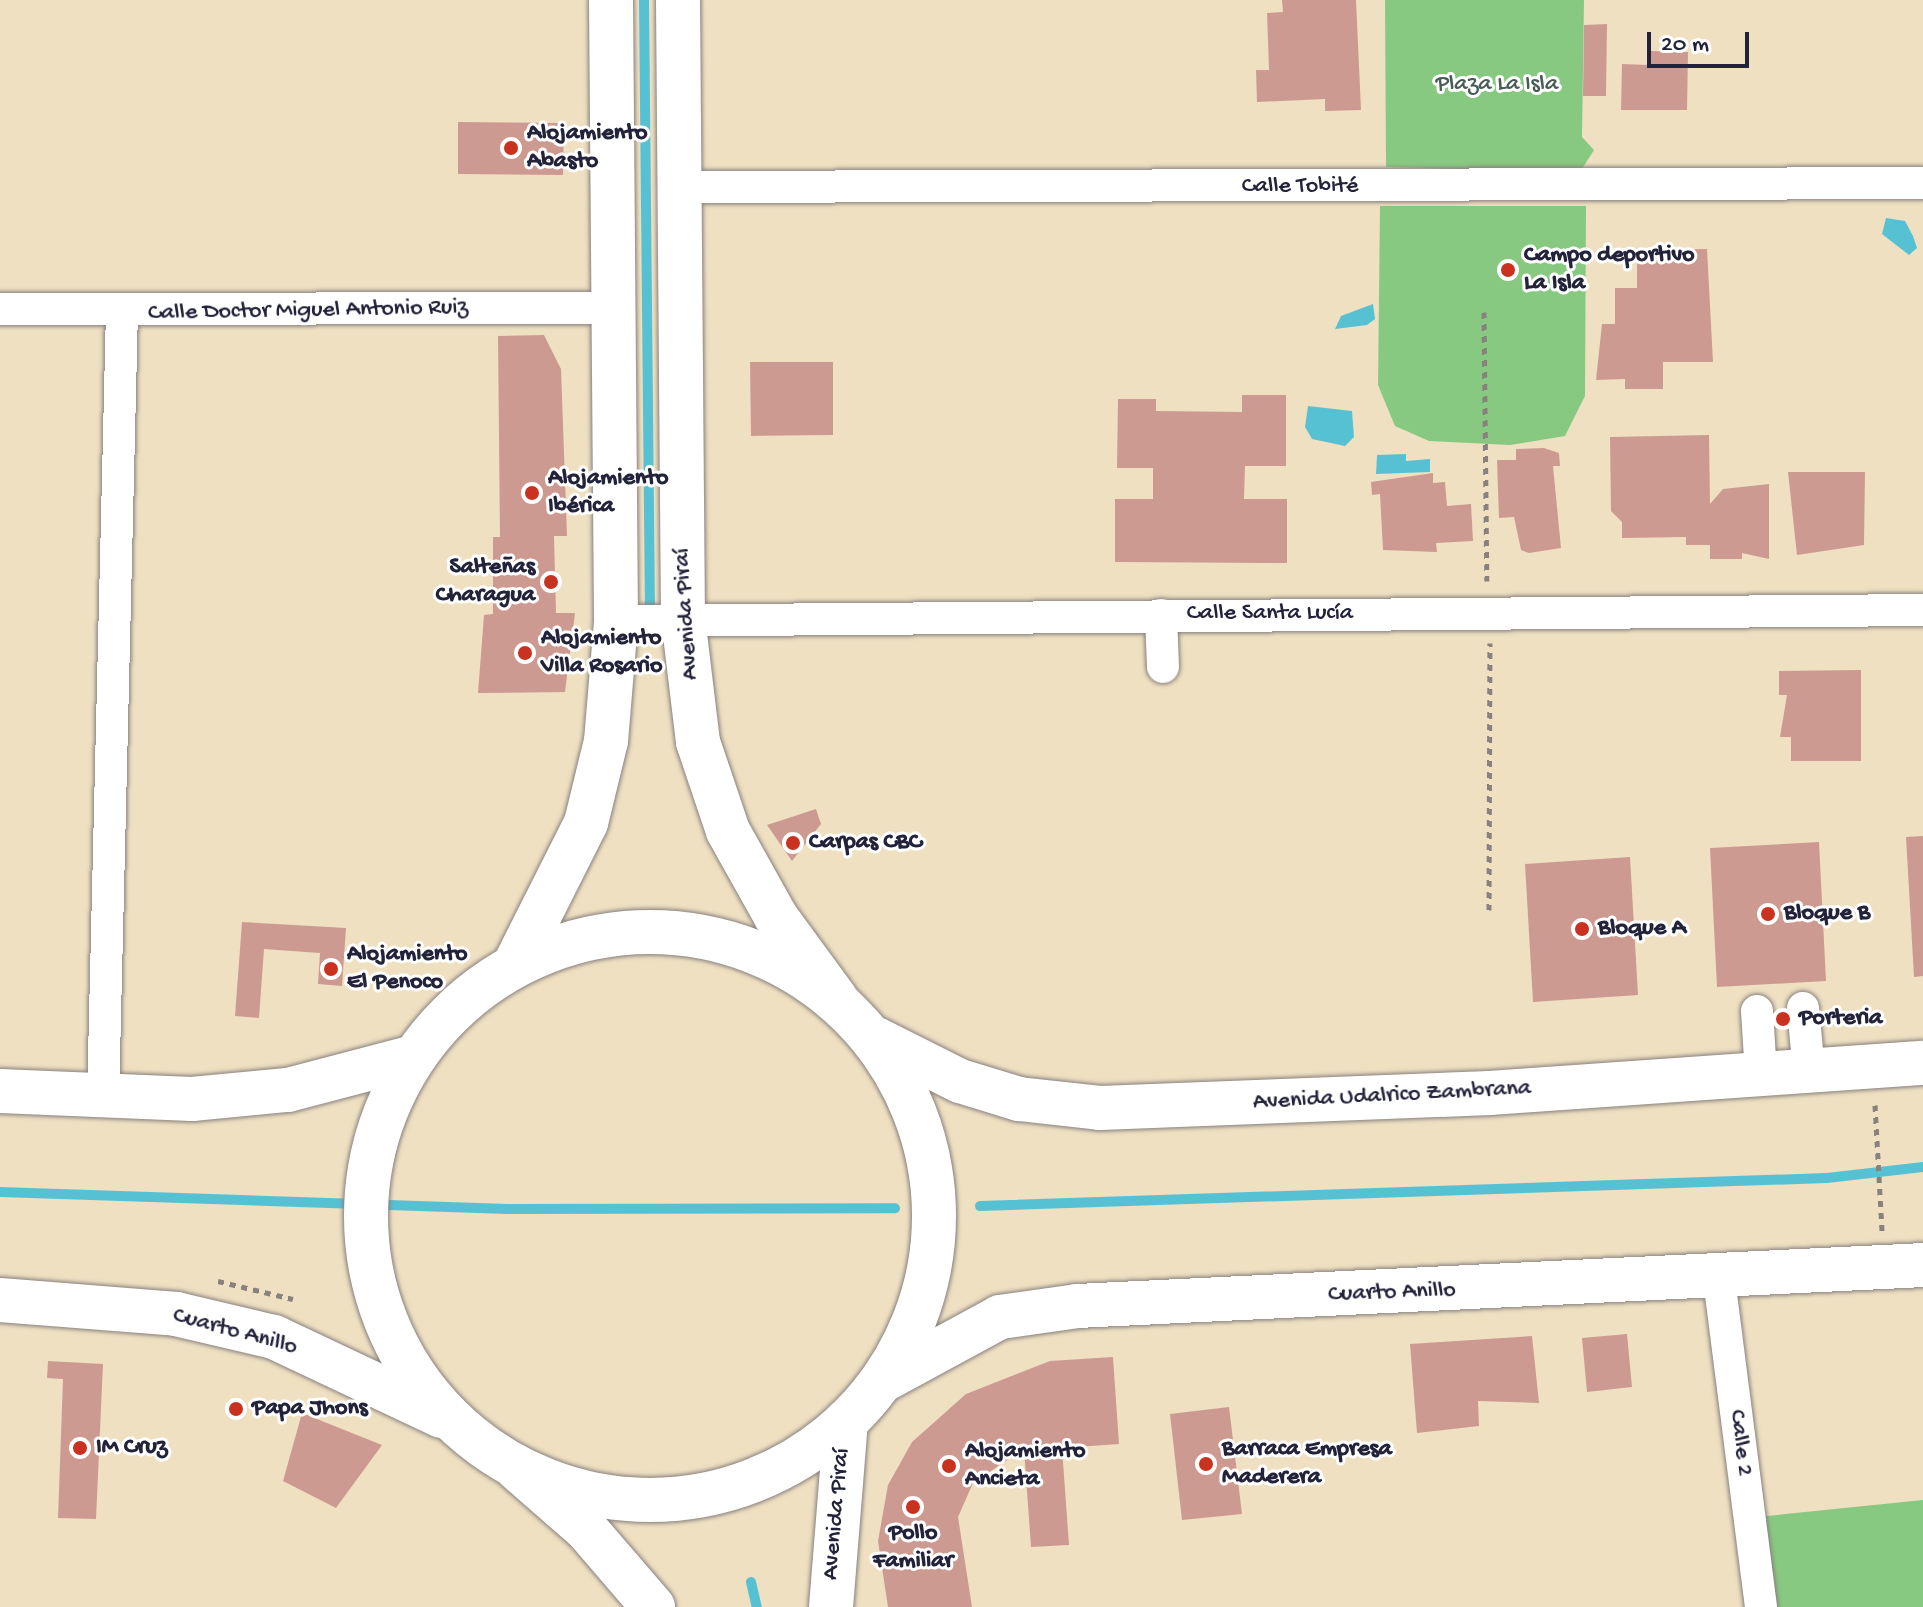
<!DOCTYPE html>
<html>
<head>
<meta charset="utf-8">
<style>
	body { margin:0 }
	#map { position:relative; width:1923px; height:1607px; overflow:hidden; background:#efe0c2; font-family:"Gochi Hand",sans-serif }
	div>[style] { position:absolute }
	.green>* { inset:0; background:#88c981 }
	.water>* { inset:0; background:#57c1d4 }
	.stream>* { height:10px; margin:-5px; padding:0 5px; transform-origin:5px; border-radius:5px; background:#57c1d4 }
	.building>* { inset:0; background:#cd9a91 }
	.path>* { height:5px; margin-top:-2.5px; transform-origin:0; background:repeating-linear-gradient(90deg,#88817e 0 6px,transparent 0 12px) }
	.roads { filter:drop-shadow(0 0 2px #88817e) drop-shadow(0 0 2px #88817e) }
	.street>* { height:32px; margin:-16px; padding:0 16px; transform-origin:16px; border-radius:16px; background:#fff }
	.secondary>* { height:44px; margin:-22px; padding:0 22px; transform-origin:22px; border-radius:22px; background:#fff }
	.highway>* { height:44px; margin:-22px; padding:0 22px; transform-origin:22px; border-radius:22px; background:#fff }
	.highway>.ring { margin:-22px; padding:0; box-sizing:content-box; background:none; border:44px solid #fff; border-radius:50% }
	.dots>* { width:22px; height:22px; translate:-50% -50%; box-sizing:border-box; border:4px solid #fff; border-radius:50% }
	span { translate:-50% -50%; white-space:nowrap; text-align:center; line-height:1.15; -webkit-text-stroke:6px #fff; paint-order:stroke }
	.park-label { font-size:24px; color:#465c54 }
	.poi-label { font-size:24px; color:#22223b; font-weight:700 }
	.left { translate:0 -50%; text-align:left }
	.right { translate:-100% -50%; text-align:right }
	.street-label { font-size:24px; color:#22223b }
	.scale { position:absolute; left:1647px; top:32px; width:102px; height:36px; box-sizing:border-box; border:4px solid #22223b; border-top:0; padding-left:10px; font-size:24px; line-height:28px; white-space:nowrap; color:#22223b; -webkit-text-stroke:6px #fff; paint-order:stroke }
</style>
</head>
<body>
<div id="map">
	<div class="green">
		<div style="clip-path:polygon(1385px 0,1584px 0,1582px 137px,1594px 150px,1580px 172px,1386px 167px)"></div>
		<div style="clip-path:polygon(1380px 206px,1586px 206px,1585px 396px,1565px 436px,1510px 445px,1429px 441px,1395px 426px,1378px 385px)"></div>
		<div style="clip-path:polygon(1923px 1500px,1923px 1607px,1769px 1607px,1757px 1517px)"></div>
	</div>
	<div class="water">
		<div style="clip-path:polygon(1886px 218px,1905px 221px,1913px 236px,1917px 248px,1909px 255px,1882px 234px)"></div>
		<div style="clip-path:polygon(1373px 304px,1375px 319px,1367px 325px,1335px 329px,1341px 316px)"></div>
		<div style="clip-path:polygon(1308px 406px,1352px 411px,1354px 437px,1345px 446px,1312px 439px,1305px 427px)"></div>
		<div style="clip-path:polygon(1406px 454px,1406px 461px,1430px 459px,1430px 472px,1376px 474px,1377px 455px)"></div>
	</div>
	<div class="stream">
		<div style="left:644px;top:0;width:618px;rotate:89.44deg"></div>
		<div style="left:0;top:1192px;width:508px;rotate:1.92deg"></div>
		<div style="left:508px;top:1209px;width:387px;rotate:-0.1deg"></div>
		<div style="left:980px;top:1206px;width:847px;rotate:-1.89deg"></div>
		<div style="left:1827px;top:1178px;width:97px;rotate:-6.5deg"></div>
		<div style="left:751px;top:1582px;width:26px;rotate:77deg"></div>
	</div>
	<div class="building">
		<div style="clip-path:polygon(1282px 0,1356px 0,1361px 110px,1325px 111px,1325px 99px,1257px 102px,1256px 70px,1269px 70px,1267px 13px,1283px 12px)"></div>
		<div style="clip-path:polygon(1607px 24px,1606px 96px,1583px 96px,1584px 25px)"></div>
		<div style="clip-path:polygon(1649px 51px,1688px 52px,1687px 110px,1621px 110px,1622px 64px,1649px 65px)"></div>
		<div style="clip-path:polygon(458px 122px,564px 123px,563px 175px,458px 174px)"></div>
		<div style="clip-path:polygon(1707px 249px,1713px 362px,1663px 362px,1663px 389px,1625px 389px,1625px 379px,1596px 380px,1602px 324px,1615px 324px,1615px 288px,1637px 288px,1637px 250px)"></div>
		<div style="clip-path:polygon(544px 335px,561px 369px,567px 536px,554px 536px,556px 613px,575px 613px,565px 692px,478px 693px,484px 615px,493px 614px,493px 537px,500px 537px,498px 336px)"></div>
		<div style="clip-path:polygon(750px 362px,833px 362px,833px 435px,751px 436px)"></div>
		<div style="clip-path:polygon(1242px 395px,1286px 395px,1286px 466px,1245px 466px,1244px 499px,1287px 499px,1287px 563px,1115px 562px,1115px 499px,1153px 499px,1153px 468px,1117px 468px,1118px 399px,1156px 399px,1156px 411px,1242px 412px)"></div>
		<div style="clip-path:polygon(1709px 435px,1710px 504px,1723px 489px,1769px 484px,1769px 559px,1742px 553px,1742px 559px,1710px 559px,1710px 545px,1686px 545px,1686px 537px,1622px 538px,1622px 522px,1611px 511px,1610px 437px)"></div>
		<div style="clip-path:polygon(1544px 448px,1559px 453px,1560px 466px,1553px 466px,1561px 548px,1529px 553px,1521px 550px,1514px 517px,1499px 518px,1497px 460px,1516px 460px,1516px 449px)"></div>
		<div style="clip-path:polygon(1788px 472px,1865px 472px,1864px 545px,1797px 555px)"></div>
		<div style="clip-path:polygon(1433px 473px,1433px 483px,1445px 482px,1447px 506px,1471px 504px,1473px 541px,1436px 543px,1437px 552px,1383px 550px,1380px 494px,1372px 495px,1371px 482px)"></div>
		<div style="clip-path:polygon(1861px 670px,1861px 761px,1791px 761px,1791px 737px,1780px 737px,1787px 695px,1779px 695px,1779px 671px)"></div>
		<div style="clip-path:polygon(816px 809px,821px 824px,792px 861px,767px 825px)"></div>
		<div style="clip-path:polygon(1923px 836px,1923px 976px,1914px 977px,1906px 837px)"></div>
		<div style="clip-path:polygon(1819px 842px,1826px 981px,1717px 987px,1710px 848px)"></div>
		<div style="clip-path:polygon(1630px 857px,1638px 995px,1533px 1002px,1525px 864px)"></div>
		<div style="clip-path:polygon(242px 922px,346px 928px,342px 986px,318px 984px,320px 953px,264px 949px,259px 1018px,235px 1016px)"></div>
		<div style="clip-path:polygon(1791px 1013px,1792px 1023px,1775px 1025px,1774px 1014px)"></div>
		<div style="clip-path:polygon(1627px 1334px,1632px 1387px,1587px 1392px,1582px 1338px)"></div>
		<div style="clip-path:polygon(1532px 1336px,1539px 1403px,1478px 1401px,1479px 1426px,1417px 1433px,1410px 1344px)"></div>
		<div style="clip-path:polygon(1113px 1357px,1119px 1444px,1062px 1448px,1069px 1545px,1031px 1547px,1024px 1449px,973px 1483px,958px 1517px,972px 1607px,888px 1607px,878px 1541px,888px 1485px,912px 1442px,966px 1394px,1050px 1361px)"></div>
		<div style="clip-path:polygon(48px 1361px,103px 1364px,96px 1519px,58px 1518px,63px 1379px,47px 1378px)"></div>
		<div style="clip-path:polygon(1229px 1407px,1242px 1514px,1182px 1520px,1170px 1414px)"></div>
		<div style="clip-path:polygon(302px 1413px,382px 1445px,336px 1508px,283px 1481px)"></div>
	</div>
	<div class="path">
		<div style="left:1484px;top:312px;width:269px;rotate:89.4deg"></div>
		<div style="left:1489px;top:910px;width:267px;rotate:-89.8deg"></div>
		<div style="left:1875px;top:1105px;width:126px;rotate:86.8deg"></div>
		<div style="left:218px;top:1281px;width:77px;rotate:13.5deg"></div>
	</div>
	<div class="roads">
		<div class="street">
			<div style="left:677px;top:187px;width:1246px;rotate:-0.18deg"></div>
			<div style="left:0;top:309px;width:615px;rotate:-0.09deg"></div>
			<div style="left:1161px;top:615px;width:52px;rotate:87.8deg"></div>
			<div style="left:616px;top:621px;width:1307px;rotate:-0.48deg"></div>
			<div style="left:1803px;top:1008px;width:63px;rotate:84.6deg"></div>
			<div style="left:1757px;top:1011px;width:63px;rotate:86.4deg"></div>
			<div style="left:103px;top:1099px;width:786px;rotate:-88.62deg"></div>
			<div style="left:1719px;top:1279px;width:331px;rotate:82.7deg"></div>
		</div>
		<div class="secondary">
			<div style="left:678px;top:0;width:618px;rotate:89.54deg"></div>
			<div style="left:683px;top:618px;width:125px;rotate:83.1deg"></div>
			<div style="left:698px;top:742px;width:94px;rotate:71.4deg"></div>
			<div style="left:728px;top:831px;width:98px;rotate:60.8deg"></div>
			<div style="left:776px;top:917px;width:102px;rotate:53.8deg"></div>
			<div style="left:514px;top:966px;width:160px;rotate:-63.3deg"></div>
			<div style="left:586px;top:823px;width:84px;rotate:-76.3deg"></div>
			<div style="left:606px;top:741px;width:120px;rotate:-85.2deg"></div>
			<div style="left:616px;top:621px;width:621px;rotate:-90.46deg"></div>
			<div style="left:516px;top:1468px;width:93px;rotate:41.1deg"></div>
			<div style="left:586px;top:1529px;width:103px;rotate:49.3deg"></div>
			<div style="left:831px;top:1607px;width:186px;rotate:-85.4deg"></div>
		</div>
		<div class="highway">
			<div class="ring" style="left:366px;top:932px;width:524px;height:524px"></div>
			<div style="left:876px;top:1039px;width:94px;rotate:26.6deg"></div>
			<div style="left:960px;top:1081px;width:62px;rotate:17deg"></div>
			<div style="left:1019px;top:1099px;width:81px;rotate:6.3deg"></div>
			<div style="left:1100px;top:1108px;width:390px;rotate:-2.2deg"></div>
			<div style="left:1490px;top:1093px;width:434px;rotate:-4deg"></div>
			<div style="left:0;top:1091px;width:192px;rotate:2.4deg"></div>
			<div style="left:192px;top:1099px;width:96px;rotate:-5.4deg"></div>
			<div style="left:288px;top:1090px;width:130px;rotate:-14.7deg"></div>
			<div style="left:0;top:1300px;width:177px;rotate:4.5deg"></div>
			<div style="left:176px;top:1314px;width:101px;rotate:13.2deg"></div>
			<div style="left:274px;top:1337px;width:185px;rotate:25.3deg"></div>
			<div style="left:884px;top:1380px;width:132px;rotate:-28.5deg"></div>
			<div style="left:1000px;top:1317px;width:78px;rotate:-8.1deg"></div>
			<div style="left:1077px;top:1306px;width:847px;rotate:-2.77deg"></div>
		</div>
	</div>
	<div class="dots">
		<div style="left:511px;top:148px;background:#c8321e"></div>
		<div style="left:1508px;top:270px;background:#c8321e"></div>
		<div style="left:532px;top:493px;background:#c8321e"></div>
		<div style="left:551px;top:582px;background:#c8321e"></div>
		<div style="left:525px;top:653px;background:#c8321e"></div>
		<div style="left:793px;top:843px;background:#c8321e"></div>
		<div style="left:1768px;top:914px;background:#c8321e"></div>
		<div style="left:1582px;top:929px;background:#c8321e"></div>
		<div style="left:331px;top:969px;background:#c8321e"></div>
		<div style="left:1783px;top:1019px;background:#c8321e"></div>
		<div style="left:236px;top:1409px;background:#c8321e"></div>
		<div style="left:80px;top:1448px;background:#c8321e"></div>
		<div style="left:1206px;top:1464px;background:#c8321e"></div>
		<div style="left:949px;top:1466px;background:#c8321e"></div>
		<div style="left:913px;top:1507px;background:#c8321e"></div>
	</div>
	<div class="park-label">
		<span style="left:1497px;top:85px">Plaza La Isla</span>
	</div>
	<div class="poi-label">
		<span class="left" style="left:527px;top:148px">Alojamiento<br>Abasto</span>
		<span class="left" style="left:1524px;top:270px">Campo deportivo<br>La Isla</span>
		<span class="left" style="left:548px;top:493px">Alojamiento<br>Ibérica</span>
		<span class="right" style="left:535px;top:582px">Salteñas<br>Charagua</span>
		<span class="left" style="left:541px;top:653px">Alojamiento<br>Villa Rosario</span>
		<span class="left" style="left:809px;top:843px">Carpas CBC</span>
		<span class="left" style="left:1784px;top:914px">Bloque B</span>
		<span class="left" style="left:1598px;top:929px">Bloque A</span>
		<span class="left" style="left:347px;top:969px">Alojamiento<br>El Penoco</span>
		<span class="left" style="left:1799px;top:1019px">Porteria</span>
		<span class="left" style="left:252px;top:1409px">Papa Jhons</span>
		<span class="left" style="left:96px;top:1448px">IM Cruz</span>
		<span class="left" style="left:1222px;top:1464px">Barraca Empresa<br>Maderera</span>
		<span class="left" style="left:965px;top:1466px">Alojamiento<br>Ancieta</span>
		<span style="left:913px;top:1548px">Pollo<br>Familiar</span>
	</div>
	<div class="street-label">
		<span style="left:1300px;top:187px">Calle Tobité</span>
		<span style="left:308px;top:311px;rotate:-1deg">Calle Doctor Miguel Antonio Ruiz</span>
		<span style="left:687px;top:614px;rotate:-94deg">Avenida Piraí</span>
		<span style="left:1270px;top:614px">Calle Santa Lucía</span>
		<span style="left:1392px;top:1096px;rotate:-3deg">Avenida Udalrico Zambrana</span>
		<span style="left:1392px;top:1293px;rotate:-2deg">Cuarto Anillo</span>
		<span style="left:235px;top:1332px;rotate:15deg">Cuarto Anillo</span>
		<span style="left:1740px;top:1443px;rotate:83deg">Calle 2</span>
		<span style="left:837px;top:1514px;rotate:-85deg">Avenida Piraí</span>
	</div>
	<div class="scale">20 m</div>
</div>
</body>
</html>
